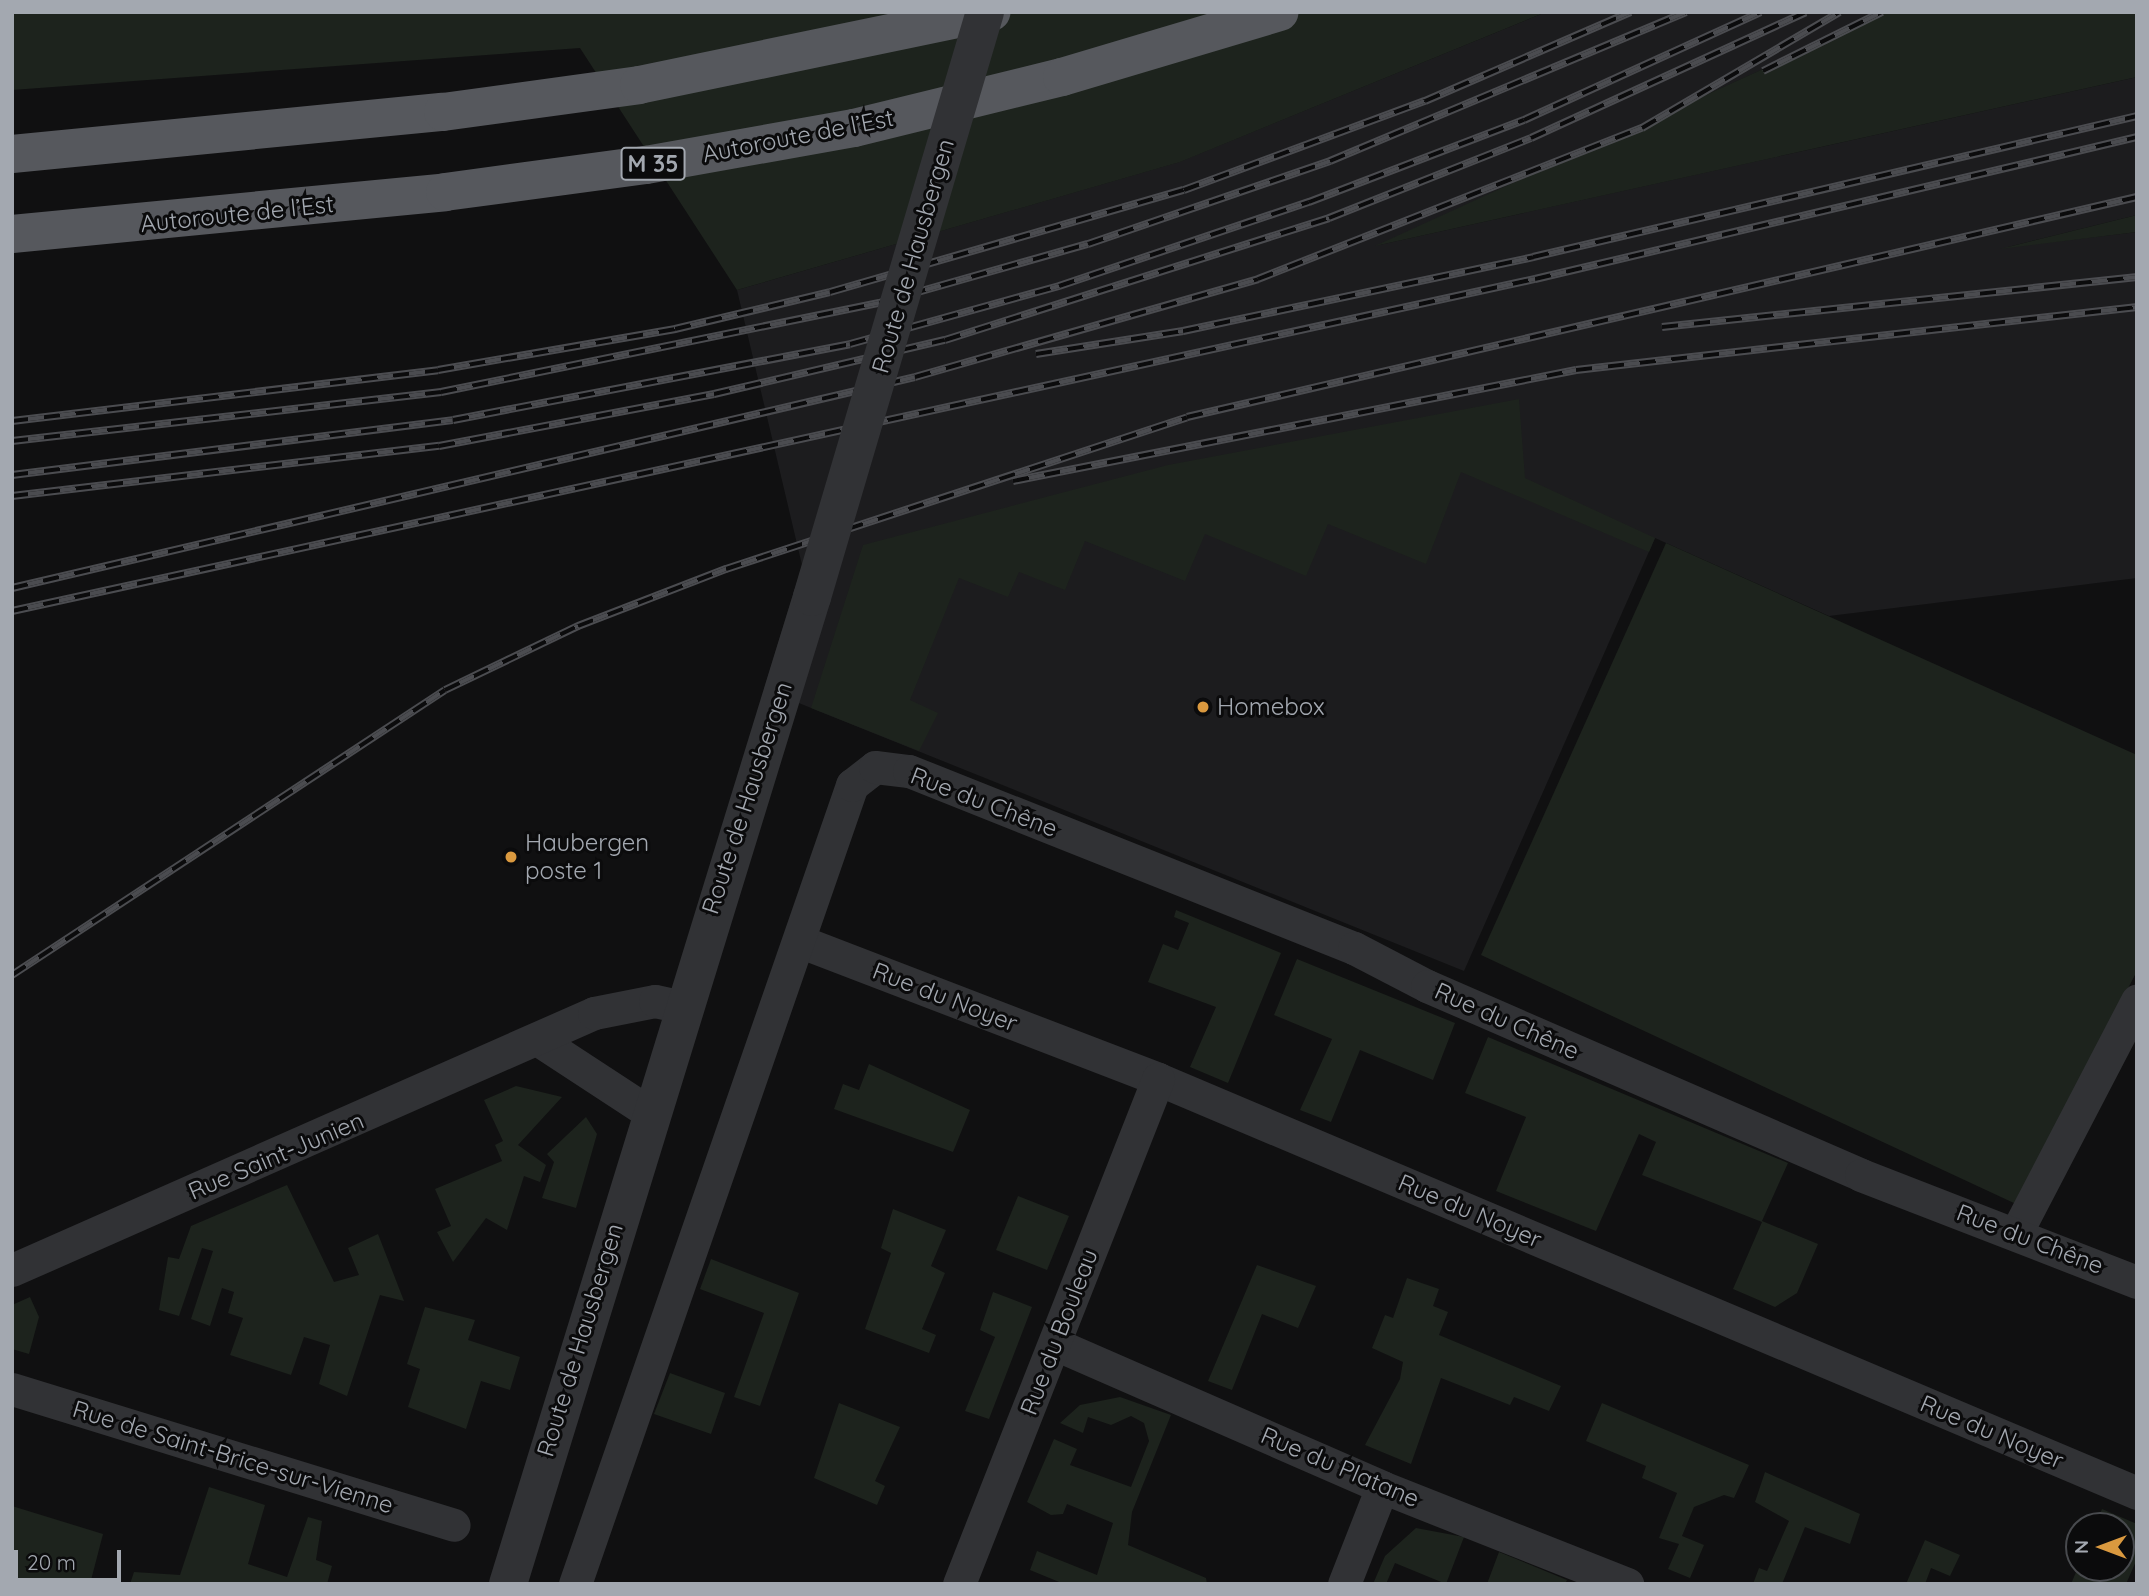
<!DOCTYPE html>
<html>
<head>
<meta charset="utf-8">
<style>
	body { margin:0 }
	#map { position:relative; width:2149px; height:1596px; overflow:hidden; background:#101011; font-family:Quicksand,sans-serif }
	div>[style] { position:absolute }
	.built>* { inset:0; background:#1c1c1e }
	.green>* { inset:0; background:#1d231d }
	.minor>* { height:33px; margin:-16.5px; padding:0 16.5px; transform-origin:16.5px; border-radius:16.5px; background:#313235 }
	.tertiary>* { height:38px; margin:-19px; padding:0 19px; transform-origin:19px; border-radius:19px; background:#313235 }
	.trunk>* { height:38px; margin:-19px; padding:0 19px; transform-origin:19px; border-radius:19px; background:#56585d }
	.rail>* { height:8px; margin-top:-4px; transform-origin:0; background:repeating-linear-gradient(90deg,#0b0b0c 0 16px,#4b4c50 0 32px); box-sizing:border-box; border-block:2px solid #4b4c50 }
	.tertiary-bridge>* { height:38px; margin:-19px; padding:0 19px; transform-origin:19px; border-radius:19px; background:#313235 }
	.dots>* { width:19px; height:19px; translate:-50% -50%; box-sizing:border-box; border:4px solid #0b0b0c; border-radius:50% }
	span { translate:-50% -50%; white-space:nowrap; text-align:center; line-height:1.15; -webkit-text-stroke:6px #0b0b0c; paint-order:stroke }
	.shield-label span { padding:2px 5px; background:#0b0b0c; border:2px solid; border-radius:5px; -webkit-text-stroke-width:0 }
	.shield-label { font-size:23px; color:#a3a8b0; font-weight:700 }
	.street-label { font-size:24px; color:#a3a8b0 }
	.poi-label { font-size:24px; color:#a3a8b0 }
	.left { translate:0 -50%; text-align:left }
	.frame { position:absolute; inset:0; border:14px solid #a3a8b0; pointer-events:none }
	.north { position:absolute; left:2065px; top:1512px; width:70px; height:70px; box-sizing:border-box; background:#0b0b0c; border:2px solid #484a4e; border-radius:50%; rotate:270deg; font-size:19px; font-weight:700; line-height:28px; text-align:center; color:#a3a8b0 }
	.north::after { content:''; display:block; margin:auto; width:24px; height:32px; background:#da993f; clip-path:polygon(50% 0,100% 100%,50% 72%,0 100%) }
	.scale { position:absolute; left:14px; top:1550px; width:107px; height:32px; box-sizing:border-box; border:4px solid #a3a8b0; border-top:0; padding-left:9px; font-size:21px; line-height:24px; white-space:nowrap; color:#a3a8b0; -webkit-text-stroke:5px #0b0b0c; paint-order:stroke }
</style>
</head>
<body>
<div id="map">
	<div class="built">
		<div style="clip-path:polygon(1546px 12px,1888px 12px,1379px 245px,2137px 77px,2137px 215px,2008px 247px,2137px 232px,2137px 578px,1829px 616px,1655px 538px,1464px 971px,764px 689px,802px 565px,737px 290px,1179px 162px)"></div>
	</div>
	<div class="green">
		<div style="clip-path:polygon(12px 12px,1546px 12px,1180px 162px,737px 290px,580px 48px,12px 90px)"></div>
		<div style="clip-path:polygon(1888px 12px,2137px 12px,2137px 77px,1375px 246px)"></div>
		<div style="clip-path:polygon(2137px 215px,2137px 232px,2000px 249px)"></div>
		<div style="clip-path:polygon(1519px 399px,1525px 478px,1655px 538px,1649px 552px,1461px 472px,1426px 564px,1328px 524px,1306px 576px,1205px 534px,1185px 581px,1085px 541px,1065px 590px,1019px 572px,1008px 597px,959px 578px,910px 700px,938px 713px,919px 751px,811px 708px,863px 545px,1168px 465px)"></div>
		<div style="clip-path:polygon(1666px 543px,2137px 755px,2137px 971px,2016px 1204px,1481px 955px)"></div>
		<div style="clip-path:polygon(1176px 910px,1281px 953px,1228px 1083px,1190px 1067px,1216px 1007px,1148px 982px,1163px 944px,1178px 950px,1189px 923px,1174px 917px)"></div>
		<div style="clip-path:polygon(1297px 959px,1455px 1023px,1433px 1080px,1360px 1050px,1331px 1122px,1300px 1110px,1332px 1039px,1274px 1015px)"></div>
		<div style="clip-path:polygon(1488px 1037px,1788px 1163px,1762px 1221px,1818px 1244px,1797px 1293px,1775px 1307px,1733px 1289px,1762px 1222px,1642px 1175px,1656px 1142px,1639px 1134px,1596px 1231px,1496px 1191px,1526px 1117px,1465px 1093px)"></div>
		<div style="clip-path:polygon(869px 1064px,970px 1110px,953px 1152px,834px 1109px,843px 1084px,859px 1090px)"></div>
		<div style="clip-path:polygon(516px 1086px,562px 1097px,518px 1145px,546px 1165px,540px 1182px,524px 1176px,507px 1230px,486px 1218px,453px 1262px,437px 1232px,451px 1226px,435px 1189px,502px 1161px,495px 1145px,503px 1141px,484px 1100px)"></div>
		<div style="clip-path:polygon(586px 1117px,597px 1134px,576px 1208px,542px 1198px,554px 1162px,547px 1154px)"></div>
		<div style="clip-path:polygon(287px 1185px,334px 1282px,359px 1275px,348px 1248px,378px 1234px,404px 1301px,380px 1295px,347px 1396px,319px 1384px,330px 1345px,304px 1337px,291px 1375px,230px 1355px,243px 1318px,228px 1313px,234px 1292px,222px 1288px,210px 1326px,191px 1319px,213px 1251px,202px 1248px,179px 1316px,159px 1310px,168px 1257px,179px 1259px,191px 1226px)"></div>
		<div style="clip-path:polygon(1018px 1196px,1069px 1216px,1047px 1270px,996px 1250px)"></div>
		<div style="clip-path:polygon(893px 1209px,946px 1230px,931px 1266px,945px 1273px,922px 1329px,936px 1335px,929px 1353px,865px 1329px,891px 1253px,881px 1248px)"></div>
		<div style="clip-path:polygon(711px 1259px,799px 1293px,760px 1406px,734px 1397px,764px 1313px,700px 1289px)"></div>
		<div style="clip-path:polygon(1257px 1265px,1316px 1286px,1298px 1328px,1262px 1314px,1232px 1390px,1208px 1381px)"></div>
		<div style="clip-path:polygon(1407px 1278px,1439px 1289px,1433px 1306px,1448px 1312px,1439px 1335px,1561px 1386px,1549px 1411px,1514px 1397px,1510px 1405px,1441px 1378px,1411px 1464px,1365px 1445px,1400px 1379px,1403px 1362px,1372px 1348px,1385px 1315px,1393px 1318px)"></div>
		<div style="clip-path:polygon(993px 1292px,1032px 1307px,989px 1419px,965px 1411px,995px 1337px,980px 1330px)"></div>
		<div style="clip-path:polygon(30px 1297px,39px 1317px,29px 1354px,12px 1349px,12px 1305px)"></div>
		<div style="clip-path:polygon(425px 1307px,475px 1320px,468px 1340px,520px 1357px,510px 1390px,481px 1381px,466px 1429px,408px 1407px,420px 1369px,407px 1364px)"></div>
		<div style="clip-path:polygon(670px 1373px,725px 1393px,711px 1434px,654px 1414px)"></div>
		<div style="clip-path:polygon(1120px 1397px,1171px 1415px,1132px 1512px,1128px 1545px,1206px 1578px,1207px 1584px,1064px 1584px,1030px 1570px,1037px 1551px,1097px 1575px,1113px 1523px,1067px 1504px,1063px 1514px,1051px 1515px,1027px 1502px,1054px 1439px,1077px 1449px,1070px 1465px,1131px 1487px,1149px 1441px,1144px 1423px,1131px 1416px,1111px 1425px,1088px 1417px,1083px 1433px,1060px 1423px,1080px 1405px)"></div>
		<div style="clip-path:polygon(839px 1403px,900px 1427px,875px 1481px,885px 1486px,877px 1505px,814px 1478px)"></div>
		<div style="clip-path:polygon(1602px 1403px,1749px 1465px,1734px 1498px,1724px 1495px,1694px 1507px,1682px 1536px,1704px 1545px,1690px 1578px,1668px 1569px,1679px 1544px,1659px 1538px,1677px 1493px,1642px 1478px,1646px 1466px,1586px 1441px)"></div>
		<div style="clip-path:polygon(1765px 1472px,1860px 1514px,1850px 1544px,1805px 1527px,1782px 1584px,1753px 1584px,1759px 1568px,1767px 1571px,1789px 1521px,1755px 1502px)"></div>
		<div style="clip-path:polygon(209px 1487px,265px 1505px,248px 1564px,287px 1577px,308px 1517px,322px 1521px,316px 1560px,332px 1566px,327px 1584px,130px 1584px,134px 1572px,180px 1575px)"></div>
		<div style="clip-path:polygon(12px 1506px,103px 1534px,90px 1584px,12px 1584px)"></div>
		<div style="clip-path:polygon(2102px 1509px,2137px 1524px,2137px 1559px,2126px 1584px,2071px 1584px,2079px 1565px,2121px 1568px,2121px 1526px,2095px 1526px)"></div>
		<div style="clip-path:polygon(1416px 1528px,1464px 1537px,1446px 1584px,1395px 1563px,1386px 1584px,1373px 1584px,1385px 1556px)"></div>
		<div style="clip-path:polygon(1925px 1540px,1960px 1555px,1950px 1576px,1931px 1568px,1925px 1584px,1906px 1584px)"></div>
		<div style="clip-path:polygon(1499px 1552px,1567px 1580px,1565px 1584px,1487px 1584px)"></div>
	</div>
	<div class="minor">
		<div style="left:799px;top:941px;width:385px;rotate:21deg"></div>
		<div style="left:1158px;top:1079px;width:1063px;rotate:22.92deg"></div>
		<div style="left:540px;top:1041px;width:131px;rotate:33.2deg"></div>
		<div style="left:2016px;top:1233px;width:262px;rotate:-62.5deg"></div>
		<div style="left:12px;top:1270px;width:636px;rotate:-23.83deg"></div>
		<div style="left:594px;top:1013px;width:62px;rotate:-11.1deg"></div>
		<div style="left:655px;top:1001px;width:29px;rotate:12deg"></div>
		<div style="left:1055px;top:1344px;width:357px;rotate:23.6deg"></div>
		<div style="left:1382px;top:1487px;width:264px;rotate:21.6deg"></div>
		<div style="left:12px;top:1389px;width:462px;rotate:17.1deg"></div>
		<div style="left:575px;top:1584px;width:846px;rotate:-70.88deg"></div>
		<div style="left:852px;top:785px;width:29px;rotate:-38deg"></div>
		<div style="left:875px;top:767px;width:34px;rotate:7deg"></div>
		<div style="left:909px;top:771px;width:479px;rotate:21.7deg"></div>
		<div style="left:1354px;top:948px;width:82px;rotate:27.5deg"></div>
		<div style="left:1427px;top:986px;width:473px;rotate:23.5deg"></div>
		<div style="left:1861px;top:1175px;width:296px;rotate:21.2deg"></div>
		<div style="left:959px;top:1584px;width:543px;rotate:-68.49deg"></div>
		<div style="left:1344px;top:1584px;width:104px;rotate:-68.6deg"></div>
	</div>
	<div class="tertiary">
		<div style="left:508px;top:1584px;width:1033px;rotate:-72.88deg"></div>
	</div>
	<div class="trunk">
		<div style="left:12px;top:154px;width:433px;rotate:-5.6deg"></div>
		<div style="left:443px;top:112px;width:198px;rotate:-7.8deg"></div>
		<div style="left:639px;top:85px;width:360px;rotate:-11.7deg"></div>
		<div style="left:12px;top:234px;width:435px;rotate:-5.5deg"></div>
		<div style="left:445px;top:192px;width:203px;rotate:-7.7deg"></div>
		<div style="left:646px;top:165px;width:211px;rotate:-10.1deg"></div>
		<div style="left:854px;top:128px;width:214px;rotate:-13.8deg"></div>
		<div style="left:1062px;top:77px;width:227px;rotate:-16.6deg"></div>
	</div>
	<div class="rail">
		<div style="left:1763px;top:71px;width:133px;rotate:-26.4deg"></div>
		<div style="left:1662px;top:327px;width:478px;rotate:-6deg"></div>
		<div style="left:1036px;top:354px;width:149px;rotate:-8.9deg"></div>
		<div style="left:1183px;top:331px;width:358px;rotate:-11.9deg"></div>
		<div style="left:1533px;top:257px;width:620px;rotate:-13.14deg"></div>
		<div style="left:12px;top:421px;width:429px;rotate:-6.8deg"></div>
		<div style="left:438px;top:370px;width:241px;rotate:-9.8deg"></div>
		<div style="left:675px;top:329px;width:159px;rotate:-13.4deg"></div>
		<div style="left:830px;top:292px;width:368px;rotate:-16.1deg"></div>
		<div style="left:1184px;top:190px;width:257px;rotate:-20.3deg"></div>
		<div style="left:1425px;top:101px;width:224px;rotate:-23.4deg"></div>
		<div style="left:12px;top:441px;width:432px;rotate:-6.5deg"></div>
		<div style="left:441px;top:392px;width:447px;rotate:-11.5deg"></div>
		<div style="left:879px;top:303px;width:217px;rotate:-15.8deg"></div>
		<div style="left:1088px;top:244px;width:256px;rotate:-18.9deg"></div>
		<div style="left:1330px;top:161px;width:386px;rotate:-22.7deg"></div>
		<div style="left:12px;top:475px;width:444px;rotate:-7.1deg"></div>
		<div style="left:453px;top:420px;width:404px;rotate:-10.8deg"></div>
		<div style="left:850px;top:344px;width:217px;rotate:-15.5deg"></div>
		<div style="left:1059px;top:286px;width:264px;rotate:-18.6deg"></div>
		<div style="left:1309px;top:202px;width:230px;rotate:-20.9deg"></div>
		<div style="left:1524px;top:120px;width:260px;rotate:-24.5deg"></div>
		<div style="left:1013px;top:481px;width:574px;rotate:-11.15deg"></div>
		<div style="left:1576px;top:370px;width:565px;rotate:-6.41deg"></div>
		<div style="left:12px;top:496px;width:430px;rotate:-6.7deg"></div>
		<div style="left:439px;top:446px;width:280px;rotate:-10.7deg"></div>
		<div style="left:714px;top:394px;width:237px;rotate:-13.2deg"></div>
		<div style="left:945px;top:340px;width:403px;rotate:-17.6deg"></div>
		<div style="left:1329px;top:218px;width:217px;rotate:-21.6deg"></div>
		<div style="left:1531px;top:138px;width:302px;rotate:-24.6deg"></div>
		<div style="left:12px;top:588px;width:927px;rotate:-13.15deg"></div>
		<div style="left:915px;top:377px;width:357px;rotate:-15.9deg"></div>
		<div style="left:1258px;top:279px;width:413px;rotate:-21.5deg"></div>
		<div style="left:1642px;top:128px;width:229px;rotate:-30.4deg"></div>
		<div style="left:12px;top:611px;width:1559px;rotate:-12.3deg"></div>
		<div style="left:1535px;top:279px;width:619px;rotate:-13.27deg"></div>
		<div style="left:12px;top:975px;width:518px;rotate:-33.35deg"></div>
		<div style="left:445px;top:690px;width:148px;rotate:-25.7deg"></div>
		<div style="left:578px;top:626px;width:159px;rotate:-21.1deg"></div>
		<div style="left:726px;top:569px;width:485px;rotate:-18.2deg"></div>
		<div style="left:1187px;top:417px;width:975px;rotate:-13.04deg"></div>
	</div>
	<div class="tertiary-bridge">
		<div style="left:812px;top:597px;width:610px;rotate:-73.53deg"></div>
	</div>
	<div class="dots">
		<div style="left:1203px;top:707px;background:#da993f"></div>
		<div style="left:511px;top:857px;background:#da993f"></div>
	</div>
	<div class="shield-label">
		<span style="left:653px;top:164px">M 35</span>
	</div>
	<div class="street-label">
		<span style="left:798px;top:136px;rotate:-11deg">Autoroute de l’Est</span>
		<span style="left:237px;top:214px;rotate:-6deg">Autoroute de l’Est</span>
		<span style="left:913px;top:256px;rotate:-74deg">Route de Hausbergen</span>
		<span style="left:747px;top:798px;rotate:-72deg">Route de Hausbergen</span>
		<span style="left:984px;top:802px;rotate:21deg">Rue du Chêne</span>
		<span style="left:945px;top:997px;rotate:21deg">Rue du Noyer</span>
		<span style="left:1507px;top:1021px;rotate:24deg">Rue du Chêne</span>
		<span style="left:276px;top:1156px;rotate:-23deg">Rue Saint-Junien</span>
		<span style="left:1470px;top:1211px;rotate:23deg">Rue du Noyer</span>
		<span style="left:2030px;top:1239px;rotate:21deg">Rue du Chêne</span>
		<span style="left:1059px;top:1332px;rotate:-69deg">Rue du Bouleau</span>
		<span style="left:580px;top:1340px;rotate:-73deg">Route de Hausbergen</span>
		<span style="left:1992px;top:1432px;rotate:23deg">Rue du Noyer</span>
		<span style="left:233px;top:1457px;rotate:17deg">Rue de Saint-Brice-sur-Vienne</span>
		<span style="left:1340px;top:1467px;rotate:23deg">Rue du Platane</span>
	</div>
	<div class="poi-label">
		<span class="left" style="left:1217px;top:707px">Homebox</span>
		<span class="left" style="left:525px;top:857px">Haubergen<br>poste 1</span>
	</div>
	<div class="frame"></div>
	<div class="north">N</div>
	<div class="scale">20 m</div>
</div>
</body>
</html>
